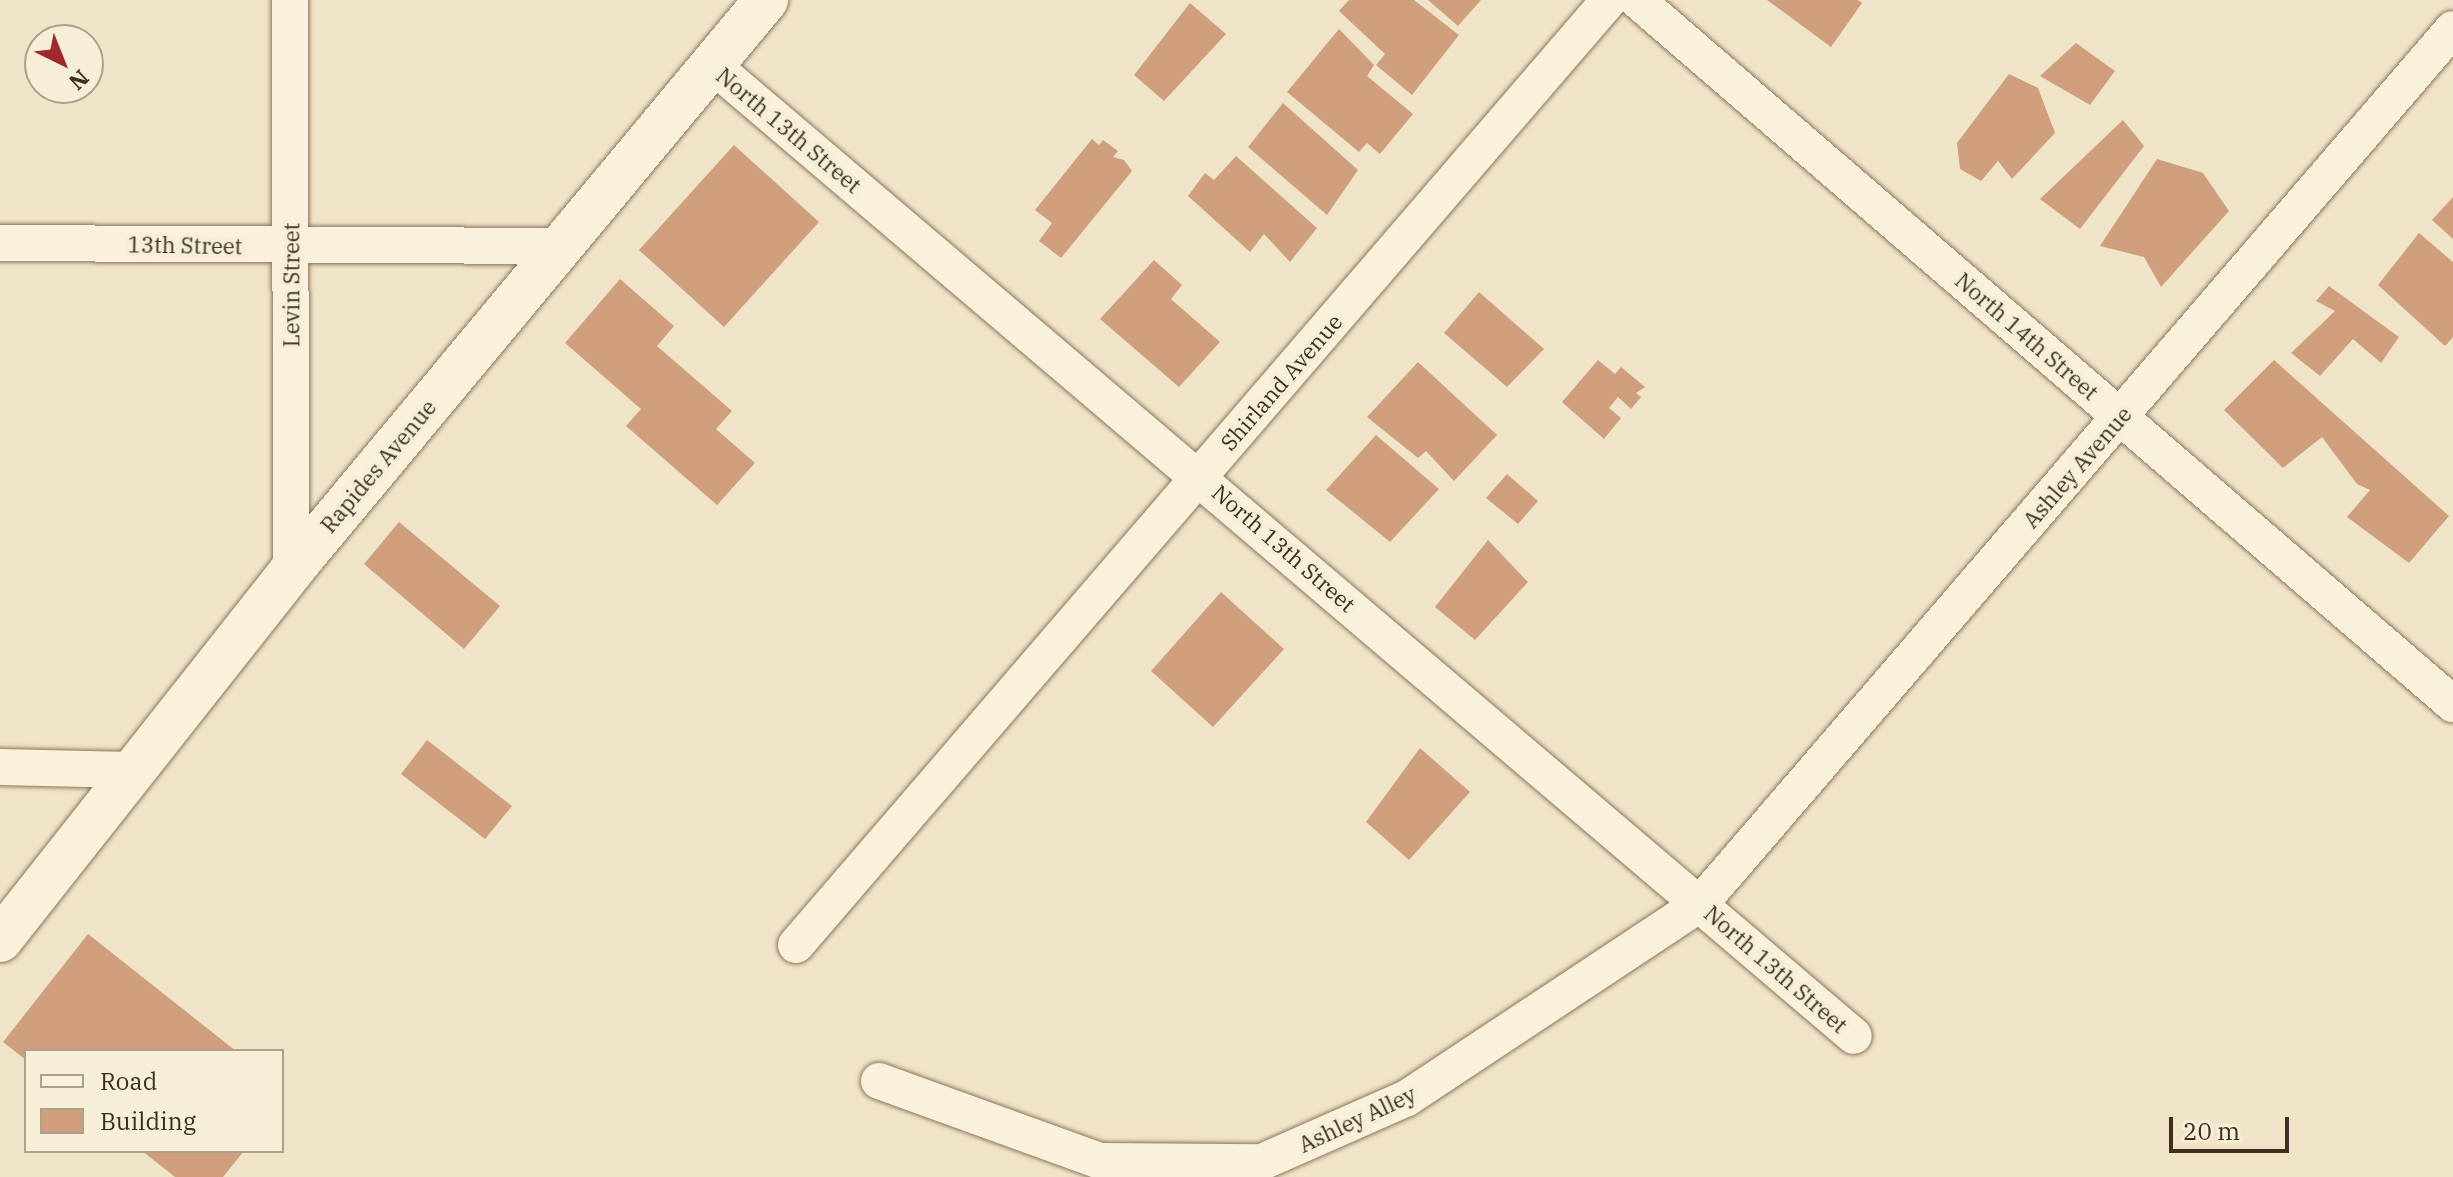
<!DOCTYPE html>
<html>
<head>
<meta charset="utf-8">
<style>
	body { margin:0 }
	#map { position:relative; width:2453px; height:1177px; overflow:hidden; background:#f0e4c8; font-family:"IBM Plex Serif",serif }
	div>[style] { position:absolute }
	.building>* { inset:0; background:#cf9f7d }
	.roads { filter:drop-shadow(0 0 2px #8d765c) drop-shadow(0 0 2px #8d765c) }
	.minor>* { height:36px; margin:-18px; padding:0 18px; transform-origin:18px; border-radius:18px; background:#faf1dc }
	.secondary>* { height:44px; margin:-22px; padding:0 22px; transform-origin:22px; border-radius:22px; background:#faf1dc }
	span { translate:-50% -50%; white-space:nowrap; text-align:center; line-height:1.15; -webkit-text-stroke:8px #f7eed8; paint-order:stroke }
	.street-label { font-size:22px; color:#3d2e20 }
	.legend { position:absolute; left:24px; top:1049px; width:260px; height:104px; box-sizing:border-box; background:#f7eed8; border:2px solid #ada18e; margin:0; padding:10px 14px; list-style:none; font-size:24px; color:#3d2e20 }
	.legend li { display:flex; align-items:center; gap:16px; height:40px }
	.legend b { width:40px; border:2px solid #ada18e }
	.north { position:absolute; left:24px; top:24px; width:80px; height:80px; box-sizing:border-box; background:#f7eed8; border:2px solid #ada18e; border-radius:50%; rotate:137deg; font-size:22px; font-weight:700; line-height:32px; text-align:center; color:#3d2e20 }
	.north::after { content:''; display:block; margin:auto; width:28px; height:36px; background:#9e2a2b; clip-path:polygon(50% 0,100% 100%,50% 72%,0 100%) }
	.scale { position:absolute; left:2169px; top:1117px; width:120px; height:36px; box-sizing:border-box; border:4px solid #3d2e20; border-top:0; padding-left:10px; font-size:24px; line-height:28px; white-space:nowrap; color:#3d2e20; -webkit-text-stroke:6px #f7eed8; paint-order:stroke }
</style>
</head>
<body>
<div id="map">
	<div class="building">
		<div style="clip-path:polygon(1349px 0,1414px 0,1459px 35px,1412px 95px,1376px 65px,1385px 54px,1339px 11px)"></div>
		<div style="clip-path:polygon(1428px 0,1481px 0,1458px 26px)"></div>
		<div style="clip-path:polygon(1767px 0,1858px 0,1862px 3px,1831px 47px)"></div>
		<div style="clip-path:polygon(1190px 3px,1226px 34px,1164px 101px,1134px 75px)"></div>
		<div style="clip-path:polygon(1339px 29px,1374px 65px,1367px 76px,1413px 114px,1380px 154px,1367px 143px,1359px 152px,1287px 92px)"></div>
		<div style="clip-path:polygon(2076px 43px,2115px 71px,2090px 105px,2040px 76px)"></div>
		<div style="clip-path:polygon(2009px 74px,2038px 88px,2055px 133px,2012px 179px,1998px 161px,1981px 181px,1960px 169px,1957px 143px)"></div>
		<div style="clip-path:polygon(1283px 103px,1358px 170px,1327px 215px,1248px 147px)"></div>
		<div style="clip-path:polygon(2123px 120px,2144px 146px,2080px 229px,2040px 199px)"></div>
		<div style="clip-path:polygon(1092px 139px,1099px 145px,1103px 140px,1118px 151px,1113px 157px,1124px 160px,1132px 171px,1061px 258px,1039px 241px,1052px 223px,1035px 210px)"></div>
		<div style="clip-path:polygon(734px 145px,819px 222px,724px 327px,639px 250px)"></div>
		<div style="clip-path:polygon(1236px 156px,1317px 228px,1290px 262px,1264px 234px,1250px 252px,1188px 196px,1205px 173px,1214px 180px)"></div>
		<div style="clip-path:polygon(2157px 159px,2203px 173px,2229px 211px,2161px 287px,2144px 257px,2100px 246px)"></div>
		<div style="clip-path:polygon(2453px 197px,2453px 239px,2432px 220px)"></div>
		<div style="clip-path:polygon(2419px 233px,2453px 262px,2453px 337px,2445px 346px,2378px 285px)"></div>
		<div style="clip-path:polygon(1154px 260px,1182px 285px,1171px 299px,1220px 342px,1179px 387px,1100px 319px)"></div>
		<div style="clip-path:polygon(620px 279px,674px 326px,657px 346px,732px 411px,716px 429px,755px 463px,717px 505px,626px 426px,641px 409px,565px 343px)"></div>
		<div style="clip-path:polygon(2329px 286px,2399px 337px,2381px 363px,2353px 339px,2320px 376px,2291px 353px,2335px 311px,2316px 301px)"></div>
		<div style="clip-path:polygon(1479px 292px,1544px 349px,1507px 387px,1444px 333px)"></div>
		<div style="clip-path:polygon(1598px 360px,1615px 374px,1621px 367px,1645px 387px,1636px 393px,1641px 397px,1631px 409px,1618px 397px,1609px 408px,1621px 418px,1604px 439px,1562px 402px)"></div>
		<div style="clip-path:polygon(2274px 360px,2449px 516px,2409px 563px,2347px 517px,2370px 490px,2357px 484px,2322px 437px,2283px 468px,2224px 410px)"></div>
		<div style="clip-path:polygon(1418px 362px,1497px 435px,1454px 481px,1426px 451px,1418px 458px,1367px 417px)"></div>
		<div style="clip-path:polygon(1376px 435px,1439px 489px,1390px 542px,1326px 490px)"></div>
		<div style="clip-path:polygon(1507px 474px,1538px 501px,1518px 524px,1486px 498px)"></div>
		<div style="clip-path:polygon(399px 522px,500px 606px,464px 649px,364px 564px)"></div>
		<div style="clip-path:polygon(1488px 540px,1528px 582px,1475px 640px,1435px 607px)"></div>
		<div style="clip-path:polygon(1221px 592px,1284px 649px,1213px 727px,1151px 671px)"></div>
		<div style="clip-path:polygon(427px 740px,512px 806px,485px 839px,401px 774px)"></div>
		<div style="clip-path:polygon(1420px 748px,1470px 792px,1409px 860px,1366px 822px)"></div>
		<div style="clip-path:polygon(88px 934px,236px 1051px,26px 1051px,26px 1060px,3px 1042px)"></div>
		<div style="clip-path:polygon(142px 1151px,244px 1151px,223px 1177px,175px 1177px)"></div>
	</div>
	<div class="roads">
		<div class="minor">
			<div style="left:290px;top:0;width:571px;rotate:89.9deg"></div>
			<div style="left:1637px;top:0;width:1078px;rotate:40.79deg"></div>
			<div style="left:711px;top:64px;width:1500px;rotate:40.38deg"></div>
			<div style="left:0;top:243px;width:562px;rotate:0.31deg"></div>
			<div style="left:0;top:767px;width:130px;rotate:1.3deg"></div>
			<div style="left:796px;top:945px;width:1247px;rotate:-49.29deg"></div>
			<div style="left:879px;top:1081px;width:235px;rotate:19.9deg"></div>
			<div style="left:1100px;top:1161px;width:162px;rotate:0.4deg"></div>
			<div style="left:1262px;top:1162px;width:158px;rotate:-23.8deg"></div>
			<div style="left:1407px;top:1098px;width:351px;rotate:-33.5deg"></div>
			<div style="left:1700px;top:904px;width:1154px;rotate:-49.29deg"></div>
		</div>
		<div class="secondary">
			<div style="left:0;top:940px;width:470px;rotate:-51.7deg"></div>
			<div style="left:291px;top:571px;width:743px;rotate:-50.24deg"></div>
		</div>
	</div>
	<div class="street-label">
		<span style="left:789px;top:130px;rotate:40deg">North 13th Street</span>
		<span style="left:185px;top:245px;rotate:1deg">13th Street</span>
		<span style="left:291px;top:285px;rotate:-90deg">Levin Street</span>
		<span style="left:2027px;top:336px;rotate:41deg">North 14th Street</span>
		<span style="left:1281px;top:382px;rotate:-49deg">Shirland Avenue</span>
		<span style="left:378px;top:466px;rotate:-50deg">Rapides Avenue</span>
		<span style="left:2077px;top:467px;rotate:-49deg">Ashley Avenue</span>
		<span style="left:1284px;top:548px;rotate:41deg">North 13th Street</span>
		<span style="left:1776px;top:969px;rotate:41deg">North 13th Street</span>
		<span style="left:1357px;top:1119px;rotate:-25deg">Ashley Alley</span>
	</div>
	<ul class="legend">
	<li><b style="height:10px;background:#faf1dc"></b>Road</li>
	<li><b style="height:22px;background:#cf9f7d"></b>Building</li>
	</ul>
	<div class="north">N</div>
	<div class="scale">20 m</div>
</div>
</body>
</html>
